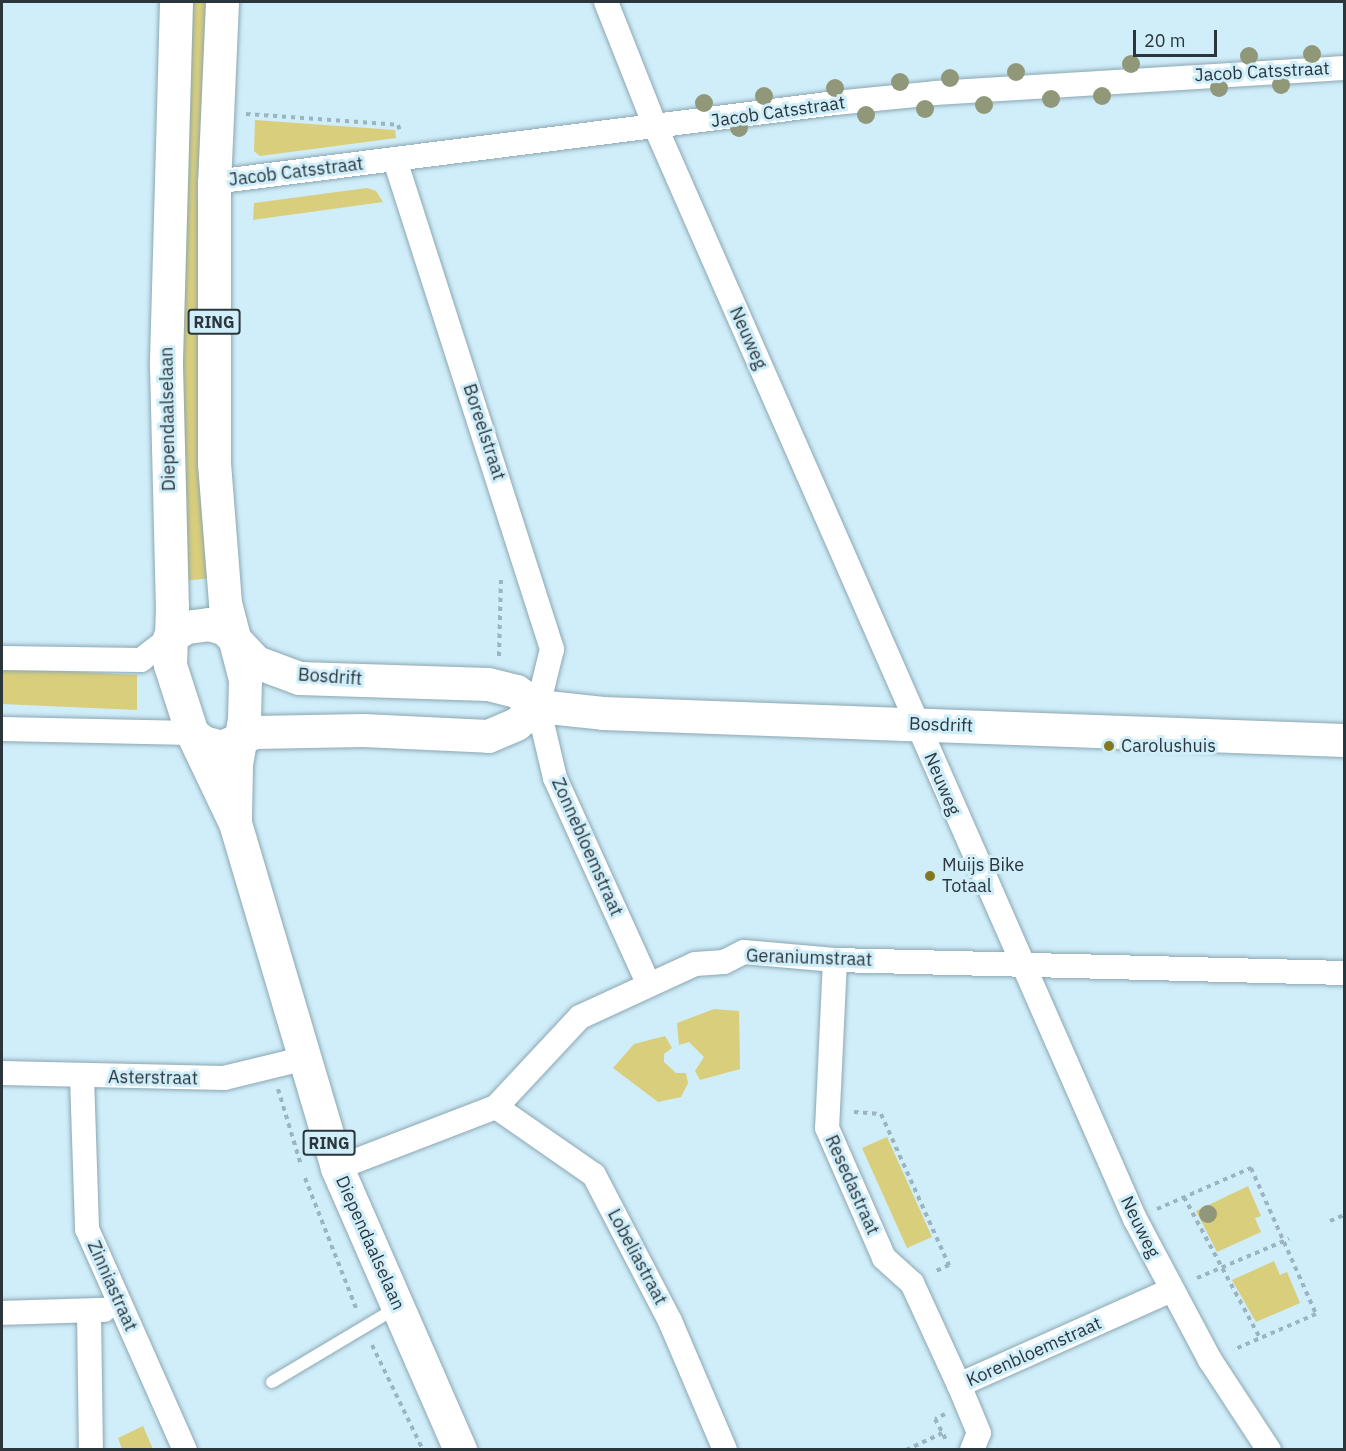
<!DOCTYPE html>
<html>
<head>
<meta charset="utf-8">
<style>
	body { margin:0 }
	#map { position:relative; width:1346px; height:1451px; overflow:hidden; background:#d0edfa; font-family:"IBM Plex Sans",sans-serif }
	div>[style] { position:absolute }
	.green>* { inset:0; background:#d9ce7b }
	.path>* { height:4px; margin-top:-2px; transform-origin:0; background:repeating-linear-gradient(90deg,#9cb4bf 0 4.5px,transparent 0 9px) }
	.roads { filter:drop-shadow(0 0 2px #8ba7b2) drop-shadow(0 0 2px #8ba7b2) }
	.lane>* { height:12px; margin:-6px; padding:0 6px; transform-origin:6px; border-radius:6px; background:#fff }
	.street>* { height:24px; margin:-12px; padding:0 12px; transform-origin:12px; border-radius:12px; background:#fff }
	.secondary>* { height:33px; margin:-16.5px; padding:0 16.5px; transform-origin:16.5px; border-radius:16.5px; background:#fff }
	.primary>* { height:33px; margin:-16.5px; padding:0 16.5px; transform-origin:16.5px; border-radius:16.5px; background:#fff }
	.trees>* { width:18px; height:18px; margin:-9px; border-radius:50%; background:#909879 }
	.dots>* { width:16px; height:16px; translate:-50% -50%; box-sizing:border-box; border:3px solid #d0edfa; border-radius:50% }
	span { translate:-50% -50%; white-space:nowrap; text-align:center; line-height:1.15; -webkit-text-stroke:6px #d0edfa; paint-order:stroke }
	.shield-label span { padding:2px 4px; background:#d0edfa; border:2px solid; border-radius:4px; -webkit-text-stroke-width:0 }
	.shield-label { font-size:16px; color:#2a363b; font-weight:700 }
	.street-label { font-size:18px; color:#2a363b }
	.poi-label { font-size:18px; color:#2a363b }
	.left { translate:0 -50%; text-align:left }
	.frame { position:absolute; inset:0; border:3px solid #2a363b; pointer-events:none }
	.scale { position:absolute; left:1133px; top:30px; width:84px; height:27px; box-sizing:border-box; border:3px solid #2a363b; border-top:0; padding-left:8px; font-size:18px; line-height:21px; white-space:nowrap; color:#2a363b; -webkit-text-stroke:4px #d0edfa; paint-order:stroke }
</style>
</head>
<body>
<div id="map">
	<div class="green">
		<div style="clip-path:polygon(183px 2px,212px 2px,213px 578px,181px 581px)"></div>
		<div style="clip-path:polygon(255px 120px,395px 130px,396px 138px,260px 156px,254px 151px)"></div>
		<div style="clip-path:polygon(367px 188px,376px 191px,383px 202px,253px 220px,254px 203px)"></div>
		<div style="clip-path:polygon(2px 668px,137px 675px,137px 710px,2px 704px)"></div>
		<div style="clip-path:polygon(714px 1009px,739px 1011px,740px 1069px,700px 1080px,695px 1071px,704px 1057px,689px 1042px,679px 1045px,677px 1023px)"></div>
		<div style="clip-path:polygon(665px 1036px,672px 1048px,664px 1054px,664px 1062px,676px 1073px,686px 1073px,688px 1083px,681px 1097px,658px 1102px,613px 1068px,634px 1044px)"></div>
		<div style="clip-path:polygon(887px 1137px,932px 1237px,907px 1248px,862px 1148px)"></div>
		<div style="clip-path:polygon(1248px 1186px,1261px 1216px,1255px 1218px,1261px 1232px,1217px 1252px,1196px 1211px)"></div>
		<div style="clip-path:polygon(1274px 1261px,1280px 1275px,1287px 1272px,1300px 1303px,1256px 1322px,1232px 1280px)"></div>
		<div style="clip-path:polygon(143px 1426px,153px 1449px,122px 1449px,118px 1438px)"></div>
	</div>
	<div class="path">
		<div style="left:246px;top:114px;width:152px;rotate:4.1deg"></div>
		<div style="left:398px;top:125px;width:9px;rotate:69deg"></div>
		<div style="left:499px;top:656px;width:76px;rotate:-88.5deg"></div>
		<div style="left:278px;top:1089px;width:79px;rotate:73.2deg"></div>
		<div style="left:854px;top:1112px;width:27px;rotate:4deg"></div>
		<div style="left:881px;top:1114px;width:166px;rotate:65.8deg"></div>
		<div style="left:949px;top:1265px;width:17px;rotate:155deg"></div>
		<div style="left:305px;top:1178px;width:140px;rotate:68.6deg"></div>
		<div style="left:1184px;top:1197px;width:160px;rotate:61.7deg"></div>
		<div style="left:1157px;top:1209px;width:103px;rotate:-23.6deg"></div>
		<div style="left:1251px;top:1168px;width:160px;rotate:66deg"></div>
		<div style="left:1316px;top:1314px;width:90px;rotate:156.6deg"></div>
		<div style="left:1330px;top:1221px;width:15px;rotate:-23deg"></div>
		<div style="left:1197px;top:1278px;width:100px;rotate:-23deg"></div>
		<div style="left:372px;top:1345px;width:117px;rotate:64.1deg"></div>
		<div style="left:945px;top:1414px;width:11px;rotate:153deg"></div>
		<div style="left:935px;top:1419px;width:26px;rotate:62deg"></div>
		<div style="left:906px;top:1450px;width:40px;rotate:-25deg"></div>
	</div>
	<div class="roads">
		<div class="lane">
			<div style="left:272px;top:1382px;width:147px;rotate:-30.8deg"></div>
		</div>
		<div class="street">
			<div style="left:606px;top:2px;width:136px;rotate:68.4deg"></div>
			<div style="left:656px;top:128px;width:1192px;rotate:66.3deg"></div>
			<div style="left:1135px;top:1219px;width:160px;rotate:62deg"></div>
			<div style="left:1210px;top:1360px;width:108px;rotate:56.8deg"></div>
			<div style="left:395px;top:160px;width:514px;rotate:72.2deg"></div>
			<div style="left:552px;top:649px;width:59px;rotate:103.8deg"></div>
			<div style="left:538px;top:706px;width:74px;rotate:76.7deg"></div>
			<div style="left:555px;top:778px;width:225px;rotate:65.6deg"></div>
			<div style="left:214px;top:182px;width:626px;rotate:-7.25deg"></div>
			<div style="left:835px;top:103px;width:100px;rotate:-5.7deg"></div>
			<div style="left:935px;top:93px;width:410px;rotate:-3.5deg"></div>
			<div style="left:2px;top:658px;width:139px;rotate:0.8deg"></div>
			<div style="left:141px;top:660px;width:36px;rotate:-38deg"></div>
			<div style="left:2px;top:729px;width:190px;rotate:1.2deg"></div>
			<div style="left:835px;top:960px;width:168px;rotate:92.7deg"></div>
			<div style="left:827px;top:1128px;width:142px;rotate:66.3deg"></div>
			<div style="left:884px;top:1258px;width:38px;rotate:42deg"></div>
			<div style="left:912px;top:1283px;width:112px;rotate:65.3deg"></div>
			<div style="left:2px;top:1073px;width:222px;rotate:1.3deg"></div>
			<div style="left:224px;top:1078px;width:80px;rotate:-13.7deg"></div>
			<div style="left:82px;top:1077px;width:152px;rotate:88.1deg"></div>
			<div style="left:87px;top:1229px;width:242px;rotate:66.1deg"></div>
			<div style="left:496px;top:1107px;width:119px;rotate:34.8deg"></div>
			<div style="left:594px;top:1175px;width:165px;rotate:62.5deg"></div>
			<div style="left:670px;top:1321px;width:140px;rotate:66.9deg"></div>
			<div style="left:337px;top:1168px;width:170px;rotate:-21deg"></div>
			<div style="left:496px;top:1107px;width:123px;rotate:-47deg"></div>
			<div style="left:580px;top:1017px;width:127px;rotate:-24.7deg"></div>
			<div style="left:695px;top:964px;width:29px;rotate:-4deg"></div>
			<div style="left:724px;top:962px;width:22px;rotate:-27deg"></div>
			<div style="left:744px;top:952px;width:91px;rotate:5deg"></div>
			<div style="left:835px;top:960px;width:509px;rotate:1.46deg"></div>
			<div style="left:89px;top:1312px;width:138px;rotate:89.2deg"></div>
			<div style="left:2px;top:1313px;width:102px;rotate:-1.7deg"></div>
			<div style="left:972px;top:1450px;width:18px;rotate:-68deg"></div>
			<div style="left:979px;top:1433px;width:52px;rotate:-112.6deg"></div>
			<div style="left:959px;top:1385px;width:232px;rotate:-24.1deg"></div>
		</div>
		<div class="secondary">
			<div style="left:169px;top:638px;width:20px;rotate:-33deg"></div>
			<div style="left:186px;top:627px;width:23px;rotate:-7deg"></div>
			<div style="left:209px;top:624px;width:17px;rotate:17deg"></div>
			<div style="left:225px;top:629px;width:45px;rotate:46.8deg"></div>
			<div style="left:256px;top:662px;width:46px;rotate:20.4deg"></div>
			<div style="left:299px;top:678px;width:189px;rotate:1.8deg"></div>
			<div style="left:488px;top:684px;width:29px;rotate:14deg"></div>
			<div style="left:516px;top:691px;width:27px;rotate:34deg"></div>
			<div style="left:538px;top:706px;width:65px;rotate:6.1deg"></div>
			<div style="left:603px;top:713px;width:741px;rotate:2.09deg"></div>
			<div style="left:192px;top:733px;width:14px;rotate:39deg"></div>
			<div style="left:203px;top:742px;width:20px;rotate:15deg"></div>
			<div style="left:222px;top:747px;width:35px;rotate:-25deg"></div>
			<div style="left:254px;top:732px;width:109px;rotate:-1.1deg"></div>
			<div style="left:363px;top:730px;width:125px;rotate:2.7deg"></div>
			<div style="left:488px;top:736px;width:30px;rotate:-23deg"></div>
			<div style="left:516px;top:724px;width:28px;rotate:-39deg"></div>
		</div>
		<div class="primary">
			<div style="left:176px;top:2px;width:363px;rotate:91.6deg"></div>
			<div style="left:166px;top:365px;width:242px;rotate:88.6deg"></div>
			<div style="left:172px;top:607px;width:58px;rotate:92deg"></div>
			<div style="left:170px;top:665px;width:71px;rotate:72.1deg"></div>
			<div style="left:192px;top:733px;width:100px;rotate:64.5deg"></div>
			<div style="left:235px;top:823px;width:360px;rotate:73.5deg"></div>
			<div style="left:337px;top:1168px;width:308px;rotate:66.4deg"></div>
			<div style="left:222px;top:2px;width:180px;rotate:92.5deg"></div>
			<div style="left:214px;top:182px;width:281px;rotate:90deg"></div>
			<div style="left:214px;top:463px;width:140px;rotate:85.5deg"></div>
			<div style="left:225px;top:603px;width:79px;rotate:75.3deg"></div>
			<div style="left:245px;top:679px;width:40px;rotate:91.4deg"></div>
			<div style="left:244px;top:719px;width:46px;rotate:100.1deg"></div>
			<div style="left:236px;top:764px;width:54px;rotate:91.1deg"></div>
		</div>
	</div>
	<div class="trees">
		<div style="left:1312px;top:54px"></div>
		<div style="left:1249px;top:56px"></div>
		<div style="left:1131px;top:64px"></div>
		<div style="left:1016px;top:72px"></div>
		<div style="left:950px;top:78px"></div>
		<div style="left:900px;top:82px"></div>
		<div style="left:1281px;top:85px"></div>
		<div style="left:835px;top:88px"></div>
		<div style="left:1219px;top:88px"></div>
		<div style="left:764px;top:96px"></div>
		<div style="left:1102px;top:96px"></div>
		<div style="left:1051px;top:99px"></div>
		<div style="left:704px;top:103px"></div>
		<div style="left:984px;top:105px"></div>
		<div style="left:925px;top:109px"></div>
		<div style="left:866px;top:115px"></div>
		<div style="left:739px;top:128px"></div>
		<div style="left:1208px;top:1214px"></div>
	</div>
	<div class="dots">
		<div style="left:1109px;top:746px;background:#83781d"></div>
		<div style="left:930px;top:876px;background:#83781d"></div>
	</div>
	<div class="shield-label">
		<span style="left:214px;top:322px">RING</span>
		<span style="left:329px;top:1143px">RING</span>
	</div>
	<div class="street-label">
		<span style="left:1262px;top:72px;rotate:-3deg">Jacob Catsstraat</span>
		<span style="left:778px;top:112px;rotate:-8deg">Jacob Catsstraat</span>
		<span style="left:296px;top:172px;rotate:-7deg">Jacob Catsstraat</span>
		<span style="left:748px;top:338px;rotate:66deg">Neuweg</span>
		<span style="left:168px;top:419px;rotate:-91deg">Diependaalselaan</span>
		<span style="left:484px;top:432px;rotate:72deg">Boreelstraat</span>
		<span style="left:330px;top:677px;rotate:4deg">Bosdrift</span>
		<span style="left:941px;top:725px;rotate:2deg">Bosdrift</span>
		<span style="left:942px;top:784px;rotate:67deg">Neuweg</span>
		<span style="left:587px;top:847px;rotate:66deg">Zonnebloemstraat</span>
		<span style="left:809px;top:958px;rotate:2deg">Geraniumstraat</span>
		<span style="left:153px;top:1078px;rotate:1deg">Asterstraat</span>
		<span style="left:852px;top:1185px;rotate:66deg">Resedastraat</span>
		<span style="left:1140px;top:1227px;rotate:64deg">Neuweg</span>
		<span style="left:370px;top:1243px;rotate:66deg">Diependaalselaan</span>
		<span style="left:637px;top:1257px;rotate:62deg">Lobeliastraat</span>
		<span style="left:112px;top:1286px;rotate:66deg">Zinniastraat</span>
		<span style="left:1034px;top:1352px;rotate:-24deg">Korenbloemstraat</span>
	</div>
	<div class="poi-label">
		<span class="left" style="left:1121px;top:746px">Carolushuis</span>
		<span class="left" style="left:942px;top:876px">Muijs Bike<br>Totaal</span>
	</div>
	<div class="frame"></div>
	<div class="scale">20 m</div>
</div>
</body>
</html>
